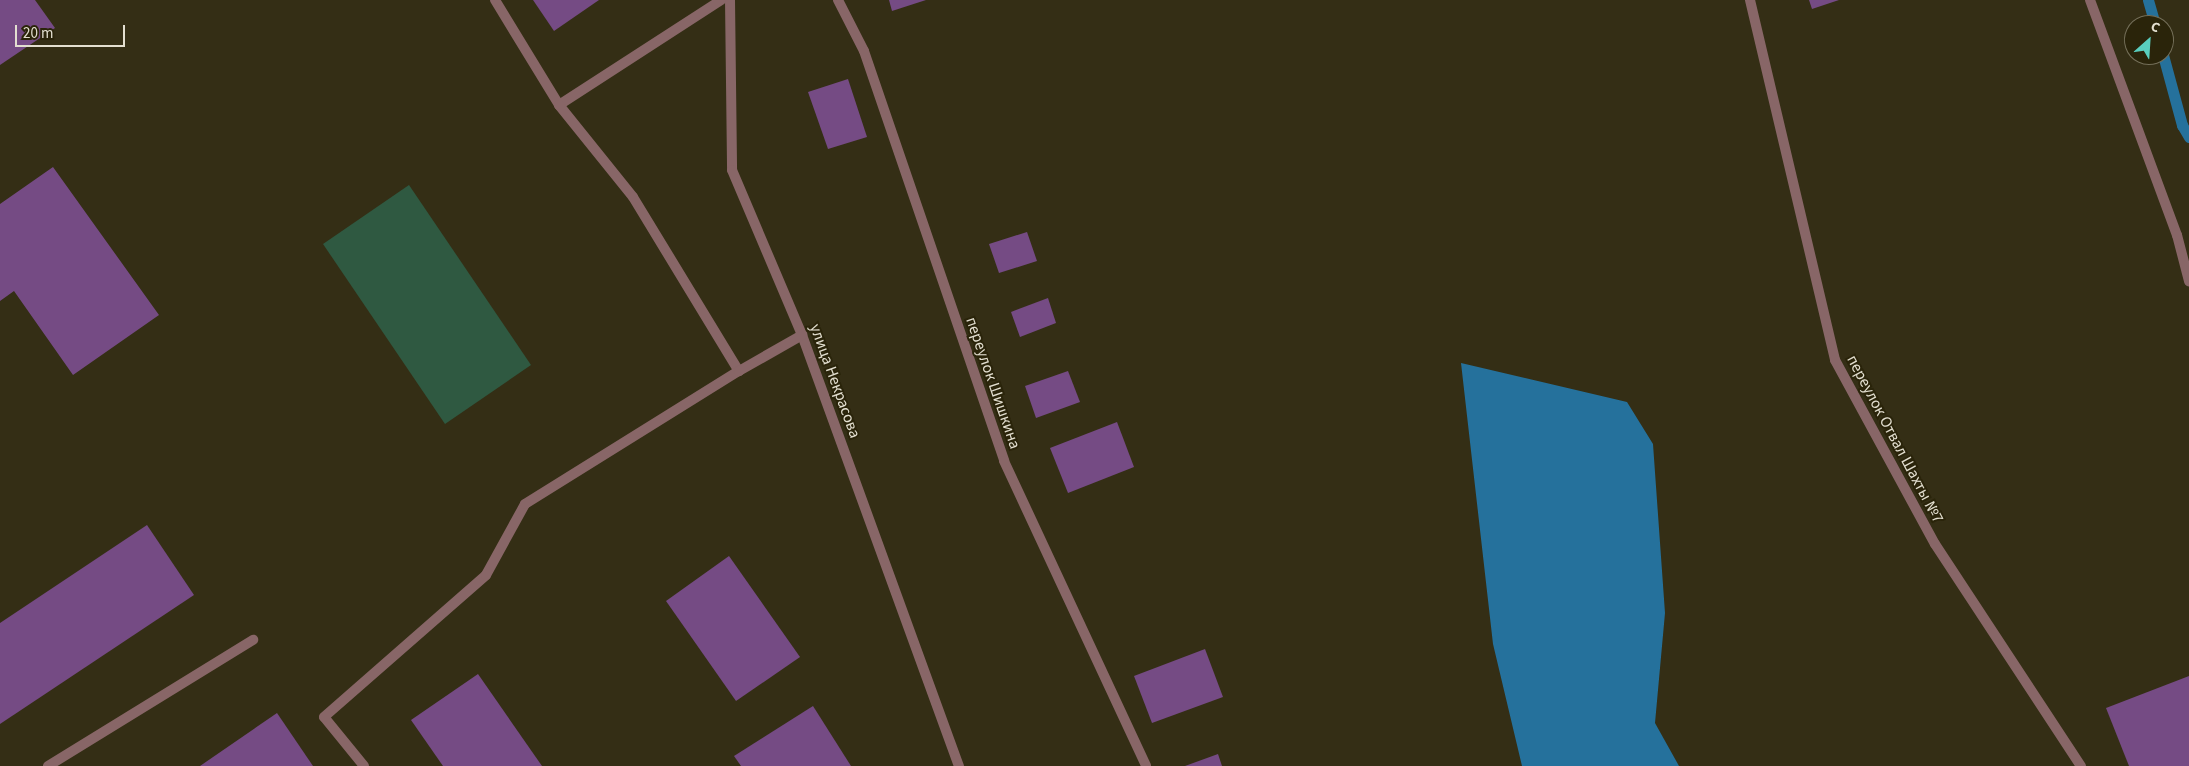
<!DOCTYPE html>
<html>
<head>
<meta charset="utf-8">
<style>
	body { margin:0 }
	#map { position:relative; width:2189px; height:766px; overflow:hidden; background:#342e15; font-family:"Source Sans 3",sans-serif }
	div>[style] { position:absolute }
	.green>* { inset:0; background:#2f5941 }
	.water>* { inset:0; background:#25719c }
	.stream>* { height:11px; margin:-5.5px; padding:0 5.5px; transform-origin:5.5px; border-radius:5.5px; background:#25719c }
	.building>* { inset:0; background:#754b84 }
	.lane>* { height:10px; margin:-5px; padding:0 5px; transform-origin:5px; border-radius:5px; background:#886667 }
	.street>* { height:10px; margin:-5px; padding:0 5px; transform-origin:5px; border-radius:5px; background:#886667 }
	span { translate:-50% -50%; white-space:nowrap; text-align:center; line-height:1.15; -webkit-text-stroke:4px #2a240a; paint-order:stroke }
	.street-label { font-size:16px; color:#e3dfd0 }
	.north { position:absolute; left:2124px; top:15px; width:50px; height:50px; box-sizing:border-box; background:#2a240a; border:1px solid #746f59; border-radius:50%; rotate:26deg; font-size:14px; font-weight:700; line-height:20px; text-align:center; color:#e3dfd0 }
	.north::after { content:''; display:block; margin:auto; width:18px; height:22px; background:#59cebe; clip-path:polygon(50% 0,100% 100%,50% 72%,0 100%) }
	.scale { position:absolute; left:15px; top:25px; width:110px; height:22px; box-sizing:border-box; border:2px solid #e3dfd0; border-top:0; padding-left:6px; font-size:15px; line-height:18px; white-space:nowrap; color:#e3dfd0; -webkit-text-stroke:4px #2a240a; paint-order:stroke }
</style>
</head>
<body>
<div id="map">
	<div class="green">
		<div style="clip-path:polygon(409px 185px,531px 365px,445px 424px,323px 244px)"></div>
	</div>
	<div class="water">
		<div style="clip-path:polygon(1461px 363px,1627px 402px,1653px 444px,1665px 613px,1655px 723px,1679px 766px,1522px 766px,1493px 644px)"></div>
	</div>
	<div class="stream">
		<div style="left:2148px;top:0;width:26px;rotate:74deg"></div>
		<div style="left:2163px;top:55px;width:73px;rotate:74.8deg"></div>
		<div style="left:2182px;top:125px;width:14px;rotate:60deg"></div>
	</div>
	<div class="building">
		<div style="clip-path:polygon(0 0,35px 0,55px 28px,0 65px)"></div>
		<div style="clip-path:polygon(533px 0,599px 0,554px 31px)"></div>
		<div style="clip-path:polygon(889px 0,926px 0,892px 11px)"></div>
		<div style="clip-path:polygon(1809px 0,1839px 0,1812px 9px)"></div>
		<div style="clip-path:polygon(848px 79px,867px 137px,828px 149px,808px 92px)"></div>
		<div style="clip-path:polygon(53px 167px,159px 315px,73px 375px,14px 291px,0 301px,0 204px)"></div>
		<div style="clip-path:polygon(1027px 232px,1037px 261px,999px 273px,989px 244px)"></div>
		<div style="clip-path:polygon(1048px 298px,1056px 323px,1020px 337px,1011px 312px)"></div>
		<div style="clip-path:polygon(1068px 371px,1080px 402px,1036px 418px,1025px 386px)"></div>
		<div style="clip-path:polygon(1117px 422px,1134px 467px,1068px 493px,1050px 448px)"></div>
		<div style="clip-path:polygon(147px 525px,194px 595px,0 724px,0 623px)"></div>
		<div style="clip-path:polygon(729px 556px,800px 657px,736px 701px,666px 601px)"></div>
		<div style="clip-path:polygon(1205px 649px,1223px 697px,1152px 723px,1134px 676px)"></div>
		<div style="clip-path:polygon(478px 674px,542px 766px,443px 766px,411px 720px)"></div>
		<div style="clip-path:polygon(2189px 676px,2189px 766px,2129px 766px,2106px 708px)"></div>
		<div style="clip-path:polygon(813px 706px,851px 766px,741px 766px,734px 756px)"></div>
		<div style="clip-path:polygon(277px 713px,313px 766px,200px 766px)"></div>
		<div style="clip-path:polygon(1218px 754px,1222px 766px,1185px 766px)"></div>
	</div>
	<div class="lane">
		<div style="left:2090px;top:0;width:251px;rotate:69.7deg"></div>
		<div style="left:2177px;top:235px;width:48px;rotate:75.4deg"></div>
	</div>
	<div class="street">
		<div style="left:495px;top:0;width:123px;rotate:58.6deg"></div>
		<div style="left:559px;top:105px;width:193px;rotate:-32.9deg"></div>
		<div style="left:730px;top:0;width:170px;rotate:89.3deg"></div>
		<div style="left:732px;top:170px;width:179px;rotate:67deg"></div>
		<div style="left:802px;top:335px;width:459px;rotate:70deg"></div>
		<div style="left:838px;top:0;width:57px;rotate:63deg"></div>
		<div style="left:864px;top:51px;width:433px;rotate:71.1deg"></div>
		<div style="left:1004px;top:461px;width:336px;rotate:65deg"></div>
		<div style="left:1750px;top:0;width:370px;rotate:76.7deg"></div>
		<div style="left:1835px;top:360px;width:209px;rotate:61.5deg"></div>
		<div style="left:1935px;top:544px;width:266px;rotate:56.7deg"></div>
		<div style="left:559px;top:105px;width:118px;rotate:51.2deg"></div>
		<div style="left:633px;top:197px;width:204px;rotate:58.7deg"></div>
		<div style="left:48px;top:766px;width:241px;rotate:-31.6deg"></div>
		<div style="left:364px;top:766px;width:63px;rotate:-129.2deg"></div>
		<div style="left:324px;top:717px;width:215px;rotate:-41.2deg"></div>
		<div style="left:486px;top:575px;width:81px;rotate:-61.2deg"></div>
		<div style="left:525px;top:504px;width:252px;rotate:-31.9deg"></div>
		<div style="left:739px;top:371px;width:73px;rotate:-29.7deg"></div>
	</div>
	<div class="street-label">
		<span style="left:835px;top:381px;rotate:70deg">улица Некрасова</span>
		<span style="left:993px;top:383px;rotate:71deg">переулок Шишкина</span>
		<span style="left:1895px;top:439px;rotate:62deg">переулок Отвал Шахты №7</span>
	</div>
	<div class="north">С</div>
	<div class="scale">20 m</div>
</div>
</body>
</html>
